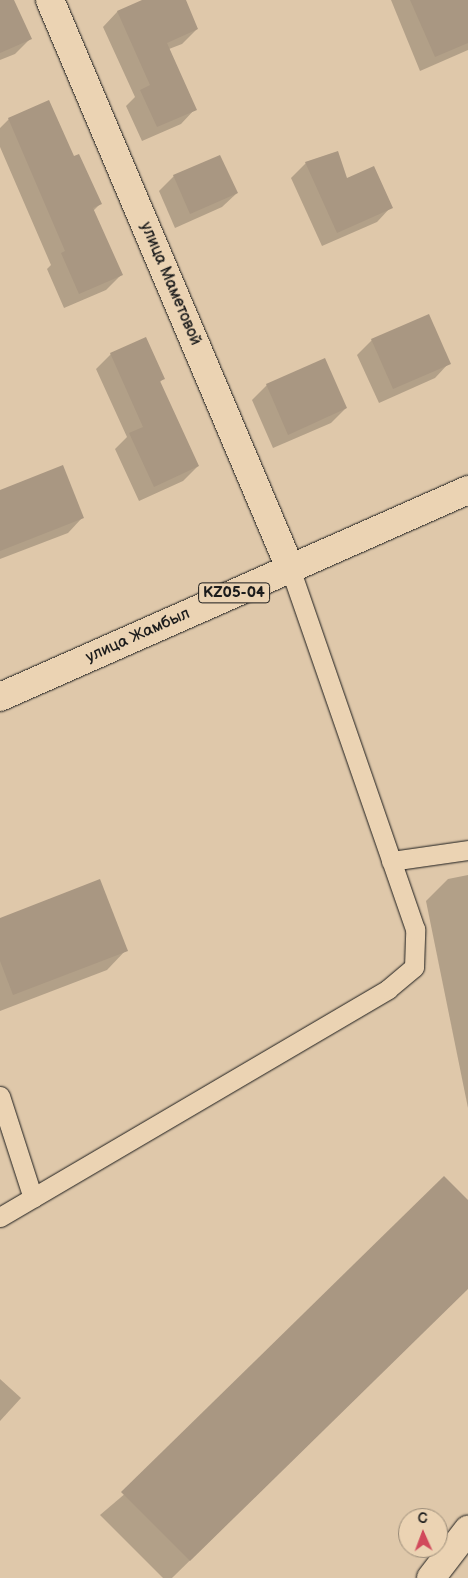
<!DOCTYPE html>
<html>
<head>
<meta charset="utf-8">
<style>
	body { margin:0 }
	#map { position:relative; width:468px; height:1578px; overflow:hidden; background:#dfc8aa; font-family:"Balsamiq Sans",sans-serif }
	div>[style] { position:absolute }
	.shadow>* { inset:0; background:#0003 }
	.building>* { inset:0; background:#a99782 }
	.roads { filter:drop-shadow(0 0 1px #1c1c1c) drop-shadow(0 0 1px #1c1c1c) }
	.service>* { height:19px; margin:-9.5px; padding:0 9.5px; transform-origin:9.5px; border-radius:9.5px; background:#ebd3b3 }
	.minor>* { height:28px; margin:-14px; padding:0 14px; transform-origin:14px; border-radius:14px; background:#ebd3b3 }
	.primary>* { height:28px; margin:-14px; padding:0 14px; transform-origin:14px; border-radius:14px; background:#ebd3b3 }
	span { translate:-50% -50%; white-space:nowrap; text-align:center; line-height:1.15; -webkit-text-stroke:5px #ebd3b3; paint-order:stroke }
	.shield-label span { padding:1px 4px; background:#ebd3b3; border:1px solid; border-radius:4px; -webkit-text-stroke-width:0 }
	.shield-label { font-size:15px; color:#1c1c1c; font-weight:700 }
	.street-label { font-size:16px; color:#1c1c1c }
	.north { position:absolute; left:398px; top:1508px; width:50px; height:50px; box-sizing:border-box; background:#ebd3b3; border:1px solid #988a77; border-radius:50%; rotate:358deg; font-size:14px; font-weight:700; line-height:20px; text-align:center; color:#1c1c1c }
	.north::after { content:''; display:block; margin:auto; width:18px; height:22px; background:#d1495b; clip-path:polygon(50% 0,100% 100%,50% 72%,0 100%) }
</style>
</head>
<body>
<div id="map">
	<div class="shadow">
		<div style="clip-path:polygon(0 0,13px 0,30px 39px,15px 54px,0 60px)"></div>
		<div style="clip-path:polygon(145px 0,184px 0,197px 29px,182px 44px,169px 49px,195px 109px,181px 124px,142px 141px,126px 106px,135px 97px,103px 27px,117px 12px)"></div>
		<div style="clip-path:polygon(391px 0,468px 0,468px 50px,420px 71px)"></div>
		<div style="clip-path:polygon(9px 119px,74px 158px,100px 204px,93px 211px,121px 275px,106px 290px,64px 308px,47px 269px,51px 265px,0 147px,0 128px)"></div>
		<div style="clip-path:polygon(306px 163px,346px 180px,391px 207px,377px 222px,322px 246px,291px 178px)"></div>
		<div style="clip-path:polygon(174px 176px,237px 193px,222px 207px,175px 228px,159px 191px)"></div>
		<div style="clip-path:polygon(372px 340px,449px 363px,435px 378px,379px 403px,357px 355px)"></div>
		<div style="clip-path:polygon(111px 354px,163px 379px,159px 383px,198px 466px,183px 481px,139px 501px,115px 449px,127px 437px,96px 369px)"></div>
		<div style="clip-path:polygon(267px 385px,346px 408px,331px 423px,273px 448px,252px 400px)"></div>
		<div style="clip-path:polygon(0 491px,82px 518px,68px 533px,0 559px)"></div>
		<div style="clip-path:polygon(468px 875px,468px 1108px,426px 901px,448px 879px)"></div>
		<div style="clip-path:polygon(0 920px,126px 950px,107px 970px,0 1011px)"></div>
		<div style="clip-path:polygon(468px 1202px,468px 1288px,172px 1578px,163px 1578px,100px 1515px)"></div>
		<div style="clip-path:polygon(0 1379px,21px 1398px,0 1421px)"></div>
	</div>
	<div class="building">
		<div style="clip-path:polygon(0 0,14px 0,32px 39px,0 53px)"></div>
		<div style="clip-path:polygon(142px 0,186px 0,198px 29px,167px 43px,197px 110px,157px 127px,140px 90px,150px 85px,117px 11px)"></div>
		<div style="clip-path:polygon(410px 0,468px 0,468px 43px,435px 57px)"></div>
		<div style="clip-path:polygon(49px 100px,74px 156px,79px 154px,102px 204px,93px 208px,123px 275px,79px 294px,61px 253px,65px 251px,8px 118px)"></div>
		<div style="clip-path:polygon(338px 151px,347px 178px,374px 166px,393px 208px,337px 233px,305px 162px)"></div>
		<div style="clip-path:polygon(220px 155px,238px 193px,190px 214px,173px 175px)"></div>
		<div style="clip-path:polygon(429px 314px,451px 364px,393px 389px,371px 339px)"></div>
		<div style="clip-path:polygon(146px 337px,165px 379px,160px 381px,199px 466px,154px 487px,129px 433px,143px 427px,110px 353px)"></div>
		<div style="clip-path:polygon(325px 358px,347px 408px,288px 435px,266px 384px)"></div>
		<div style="clip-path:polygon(63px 465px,84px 518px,0 551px,0 490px)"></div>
		<div style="clip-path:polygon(100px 879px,128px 951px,13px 995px,0 961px,0 918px)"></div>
		<div style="clip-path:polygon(444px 1176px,468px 1200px,468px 1289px,190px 1561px,121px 1492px)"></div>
	</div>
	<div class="roads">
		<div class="service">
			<div style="left:391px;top:861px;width:78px;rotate:-8.1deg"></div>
			<div style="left:0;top:1096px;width:107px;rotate:72.1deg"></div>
			<div style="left:0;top:1217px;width:450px;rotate:-30.4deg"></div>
			<div style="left:388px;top:989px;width:34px;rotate:-40deg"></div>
			<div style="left:414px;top:967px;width:38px;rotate:-88deg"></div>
			<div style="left:415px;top:929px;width:382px;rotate:-109.1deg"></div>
		</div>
		<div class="minor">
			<div style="left:50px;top:0;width:617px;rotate:67.09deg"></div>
			<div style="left:431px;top:1578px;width:61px;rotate:-52.4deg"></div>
		</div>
		<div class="primary">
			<div style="left:0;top:697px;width:512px;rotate:-23.86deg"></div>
		</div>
	</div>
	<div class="shield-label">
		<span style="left:234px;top:593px">KZ05-04</span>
	</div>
	<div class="street-label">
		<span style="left:170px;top:284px;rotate:67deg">улица Маметовой</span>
		<span style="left:138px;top:636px;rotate:-24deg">улица Жамбыл</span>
	</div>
	<div class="north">С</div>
</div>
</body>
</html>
